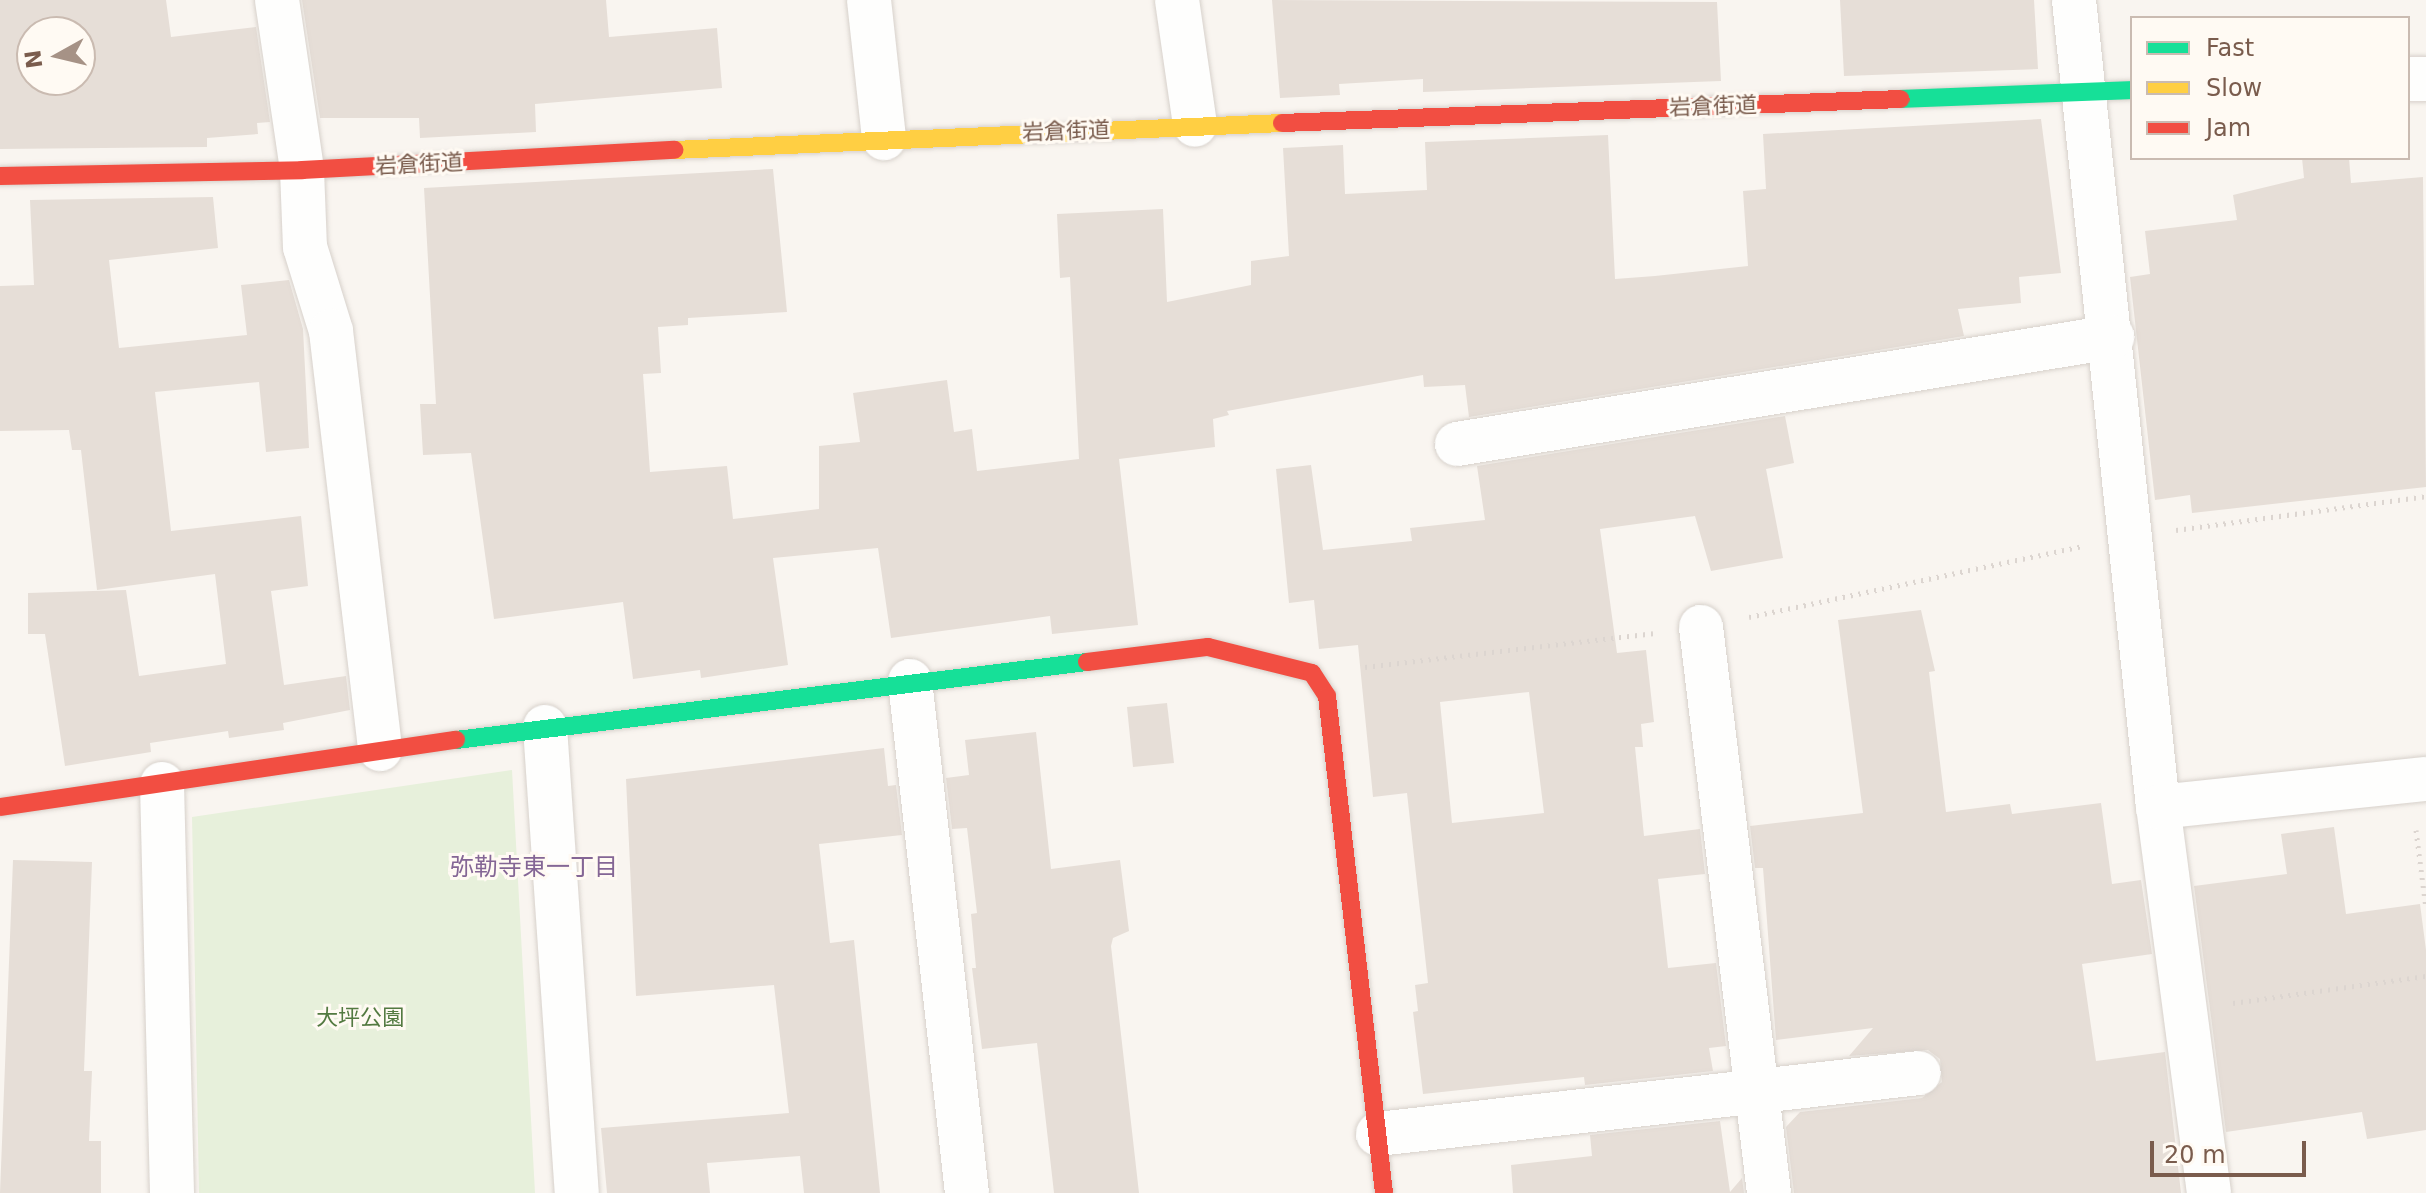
<!DOCTYPE html>
<html>
<head>
<meta charset="utf-8">
<style>
	body { margin:0 }
	#map { position:relative; width:2426px; height:1193px; overflow:hidden; background:#f9f5f0; font-family:"DejaVu Sans","Noto Sans JP",sans-serif }
	div>[style] { position:absolute }
	.green>* { inset:0; background:#e7f0db }
	.building>* { inset:0; background:#e6ded7 }
	.path>* { height:5px; margin-top:-2.5px; transform-origin:0; background:repeating-linear-gradient(90deg,#dcd5d0 0 2px,transparent 0 8px) }
	.roads { filter:drop-shadow(0 0 2px #d7d1cb) drop-shadow(0 0 2px #d7d1cb) }
	.street>* { height:44px; margin:-22px; padding:0 22px; transform-origin:22px; border-radius:22px; background:#fefefd }
	.fast>* { height:18px; margin:-9px; padding:0 9px; transform-origin:9px; border-radius:9px; background:#16e098 }
	.slow>* { height:18px; margin:-9px; padding:0 9px; transform-origin:9px; border-radius:9px; background:#ffcf43 }
	.jam>* { height:18px; margin:-9px; padding:0 9px; transform-origin:9px; border-radius:9px; background:#f24e42 }
	span { translate:-50% -50%; white-space:nowrap; text-align:center; line-height:1.15; -webkit-text-stroke:6px #fffaf3; paint-order:stroke }
	.street-label { font-size:22px; color:#7a5c4d }
	.park-label { font-size:22px; color:#537a41 }
	.neighbourhood-label { font-size:24px; color:#846695 }
	.legend { position:absolute; left:2130px; top:16px; width:280px; height:144px; box-sizing:border-box; background:#fffaf3; border:2px solid #cabbb1; margin:0; padding:10px 14px; list-style:none; font-size:24px; color:#7a5c4d }
	.legend li { display:flex; align-items:center; gap:16px; height:40px }
	.legend b { width:40px; border:2px solid #cabbb1 }
	.north { position:absolute; left:16px; top:16px; width:80px; height:80px; box-sizing:border-box; background:#fffaf3; border:2px solid #cabbb1; border-radius:50%; rotate:262deg; font-size:22px; font-weight:700; line-height:32px; text-align:center; color:#7a5c4d }
	.north::after { content:''; display:block; margin:auto; width:28px; height:36px; background:#a69286; clip-path:polygon(50% 0,100% 100%,50% 72%,0 100%) }
	.scale { position:absolute; left:2150px; top:1141px; width:156px; height:36px; box-sizing:border-box; border:4px solid #7a5c4d; border-top:0; padding-left:10px; font-size:24px; line-height:28px; white-space:nowrap; color:#7a5c4d; -webkit-text-stroke:6px #fffaf3; paint-order:stroke }
</style>
</head>
<body>
<div id="map">
	<div class="green">
		<div style="clip-path:polygon(512px 770px,535px 1193px,199px 1193px,192px 817px)"></div>
	</div>
	<div class="building">
		<div style="clip-path:polygon(evenodd,0 0,166px 0,171px 37px,256px 27px,270px 122px,257px 123px,258px 134px,207px 138px,207px 147px,0 149px,0 0,32px 32px,80px 32px,80px 80px,32px 80px,32px 32px)"></div>
		<div style="clip-path:polygon(302px 0,606px 0,609px 37px,717px 28px,722px 88px,535px 104px,536px 132px,420px 138px,419px 118px,320px 118px)"></div>
		<div style="clip-path:polygon(1272px 0,1717px 2px,1721px 81px,1423px 92px,1423px 79px,1339px 84px,1340px 95px,1280px 98px)"></div>
		<div style="clip-path:polygon(1840px 0,2034px 0,2038px 69px,1844px 76px)"></div>
		<div style="clip-path:polygon(2041px 119px,2061px 273px,2019px 277px,2021px 303px,1958px 309px,1964px 336px,1469px 417px,1465px 385px,1424px 387px,1423px 375px,1227px 411px,1229px 415px,1213px 419px,1215px 447px,1119px 459px,1138px 625px,1052px 634px,1050px 616px,891px 638px,878px 548px,773px 558px,788px 665px,701px 678px,700px 670px,633px 679px,623px 602px,494px 619px,471px 453px,423px 455px,420px 404px,436px 404px,424px 188px,773px 169px,787px 312px,688px 318px,688px 325px,658px 327px,661px 373px,643px 374px,650px 472px,727px 466px,733px 519px,819px 509px,819px 446px,860px 442px,853px 393px,947px 380px,954px 432px,972px 429px,977px 471px,1079px 459px,1070px 277px,1060px 278px,1057px 214px,1163px 209px,1167px 302px,1251px 285px,1251px 261px,1289px 256px,1283px 148px,1343px 145px,1345px 194px,1427px 190px,1425px 142px,1608px 135px,1615px 279px,1655px 276px,1748px 266px,1743px 191px,1766px 189px,1763px 134px)"></div>
		<div style="clip-path:polygon(2302px 158px,2349px 158px,2351px 183px,2423px 177px,2426px 487px,2192px 513px,2190px 495px,2155px 500px,2130px 277px,2150px 274px,2145px 231px,2237px 220px,2233px 195px,2304px 178px)"></div>
		<div style="clip-path:polygon(213px 197px,218px 248px,109px 260px,119px 348px,247px 335px,241px 285px,289px 280px,303px 329px,309px 448px,266px 452px,259px 382px,155px 392px,171px 531px,301px 516px,308px 586px,271px 591px,284px 685px,346px 676px,350px 710px,283px 723px,284px 730px,229px 738px,228px 731px,150px 743px,151px 752px,65px 766px,45px 634px,28px 634px,28px 593px,126px 590px,139px 676px,226px 664px,215px 574px,97px 590px,81px 450px,72px 450px,69px 430px,0 431px,0 286px,34px 285px,30px 200px)"></div>
		<div style="clip-path:polygon(evenodd,1785px 416px,1794px 463px,1766px 469px,1783px 558px,1711px 571px,1695px 516px,1600px 529px,1617px 653px,1646px 650px,1654px 722px,1641px 724px,1643px 747px,1635px 747px,1644px 836px,1700px 829px,1705px 874px,1658px 879px,1668px 968px,1716px 963px,1726px 1046px,1709px 1048px,1713px 1071px,1585px 1085px,1584px 1077px,1423px 1094px,1413px 1012px,1418px 1011px,1415px 985px,1428px 983px,1407px 793px,1373px 797px,1358px 645px,1319px 649px,1314px 600px,1289px 603px,1276px 469px,1311px 465px,1323px 550px,1412px 541px,1410px 528px,1485px 520px,1477px 466px,1785px 416px,1529px 692px,1544px 813px,1452px 823px,1440px 702px,1529px 692px)"></div>
		<div style="clip-path:polygon(1921px 610px,1935px 671px,1929px 672px,1946px 812px,2010px 804px,2012px 814px,2101px 803px,2112px 884px,2141px 880px,2152px 954px,2082px 964px,2096px 1061px,2165px 1052px,2181px 1193px,1794px 1193px,1786px 1127px,1800px 1112px,1922px 1098px,1942px 1082px,1940px 1059px,1928px 1050px,1849px 1056px,1873px 1028px,1776px 1040px,1763px 868px,1755px 868px,1750px 826px,1863px 813px,1838px 620px)"></div>
		<div style="clip-path:polygon(1167px 703px,1174px 763px,1133px 767px,1127px 707px)"></div>
		<div style="clip-path:polygon(1036px 732px,1051px 869px,1120px 860px,1129px 931px,1113px 938px,1111px 946px,1139px 1193px,1054px 1193px,1037px 1043px,982px 1049px,972px 968px,976px 968px,971px 914px,977px 913px,967px 828px,952px 829px,946px 778px,969px 775px,965px 740px)"></div>
		<div style="clip-path:polygon(884px 748px,888px 786px,896px 785px,902px 835px,819px 844px,830px 943px,854px 940px,880px 1193px,804px 1193px,800px 1156px,707px 1163px,710px 1193px,607px 1193px,601px 1128px,789px 1113px,774px 985px,636px 996px,626px 779px)"></div>
		<div style="clip-path:polygon(2334px 827px,2346px 914px,2420px 904px,2426px 950px,2426px 1130px,2367px 1139px,2362px 1112px,2226px 1132px,2194px 886px,2287px 874px,2281px 834px)"></div>
		<div style="clip-path:polygon(13px 860px,92px 862px,84px 1071px,92px 1071px,89px 1141px,101px 1141px,101px 1193px,0 1193px)"></div>
		<div style="clip-path:polygon(1720px 1121px,1730px 1192px,1742px 1178px,1744px 1193px,1513px 1193px,1511px 1165px,1592px 1156px,1590px 1135px)"></div>
	</div>
	<div class="path">
		<div style="left:2176px;top:530px;width:252px;rotate:-7.7deg"></div>
		<div style="left:1749px;top:617px;width:342px;rotate:-12deg"></div>
		<div style="left:1365px;top:667px;width:290px;rotate:-6.7deg"></div>
		<div style="left:2416px;top:830px;width:79px;rotate:82.7deg"></div>
		<div style="left:2233px;top:1003px;width:195px;rotate:-8deg"></div>
	</div>
	<div class="roads">
		<div class="street">
			<div style="left:277px;top:0;width:172px;rotate:81.6deg"></div>
			<div style="left:302px;top:170px;width:77px;rotate:87.8deg"></div>
			<div style="left:305px;top:247px;width:88px;rotate:72.8deg"></div>
			<div style="left:331px;top:331px;width:421px;rotate:83.3deg"></div>
			<div style="left:869px;top:0;width:139px;rotate:83.8deg"></div>
			<div style="left:1177px;top:0;width:126px;rotate:81.8deg"></div>
			<div style="left:2074px;top:0;width:811px;rotate:84.06deg"></div>
			<div style="left:2408px;top:79px;width:18px"></div>
			<div style="left:1457px;top:444px;width:664px;rotate:-9.28deg"></div>
			<div style="left:1701px;top:627px;width:570px;rotate:83.15deg"></div>
			<div style="left:910px;top:681px;width:515px;rotate:83.65deg"></div>
			<div style="left:545px;top:727px;width:467px;rotate:86.1deg"></div>
			<div style="left:162px;top:784px;width:409px;rotate:88.6deg"></div>
			<div style="left:1378px;top:1134px;width:544px;rotate:-6.43deg"></div>
			<div style="left:2209px;top:1193px;width:389px;rotate:-97.5deg"></div>
			<div style="left:2158px;top:807px;width:269px;rotate:-6deg"></div>
		</div>
		<div class="fast">
			<div style="left:1901px;top:99px;width:231px;rotate:-2.2deg"></div>
			<div style="left:456px;top:740px;width:636px;rotate:-7.05deg"></div>
		</div>
		<div class="slow">
			<div style="left:674px;top:150px;width:609px;rotate:-2.54deg"></div>
		</div>
		<div class="jam">
			<div style="left:1282px;top:123px;width:619px;rotate:-2.22deg"></div>
			<div style="left:0;top:176px;width:302px;rotate:-1.1deg"></div>
			<div style="left:302px;top:170px;width:373px;rotate:-3.1deg"></div>
			<div style="left:1087px;top:662px;width:122px;rotate:-7.1deg"></div>
			<div style="left:1208px;top:647px;width:107px;rotate:14deg"></div>
			<div style="left:1312px;top:673px;width:27px;rotate:57deg"></div>
			<div style="left:1327px;top:696px;width:500px;rotate:83.46deg"></div>
			<div style="left:0;top:807px;width:461px;rotate:-8.4deg"></div>
		</div>
	</div>
	<div class="street-label">
		<span style="left:1713px;top:106px;rotate:-2deg">岩倉街道</span>
		<span style="left:1066px;top:131px;rotate:-2deg">岩倉街道</span>
		<span style="left:419px;top:164px;rotate:-3deg">岩倉街道</span>
	</div>
	<div class="park-label">
		<span style="left:360px;top:1018px">大坪公園</span>
	</div>
	<div class="neighbourhood-label">
		<span style="left:534px;top:868px">弥勒寺東一丁目</span>
	</div>
	<ul class="legend">
	<li><b style="height:10px;background:#16e098"></b>Fast</li>
	<li><b style="height:10px;background:#ffcf43"></b>Slow</li>
	<li><b style="height:10px;background:#f24e42"></b>Jam</li>
	</ul>
	<div class="north">N</div>
	<div class="scale">20 m</div>
</div>
</body>
</html>
